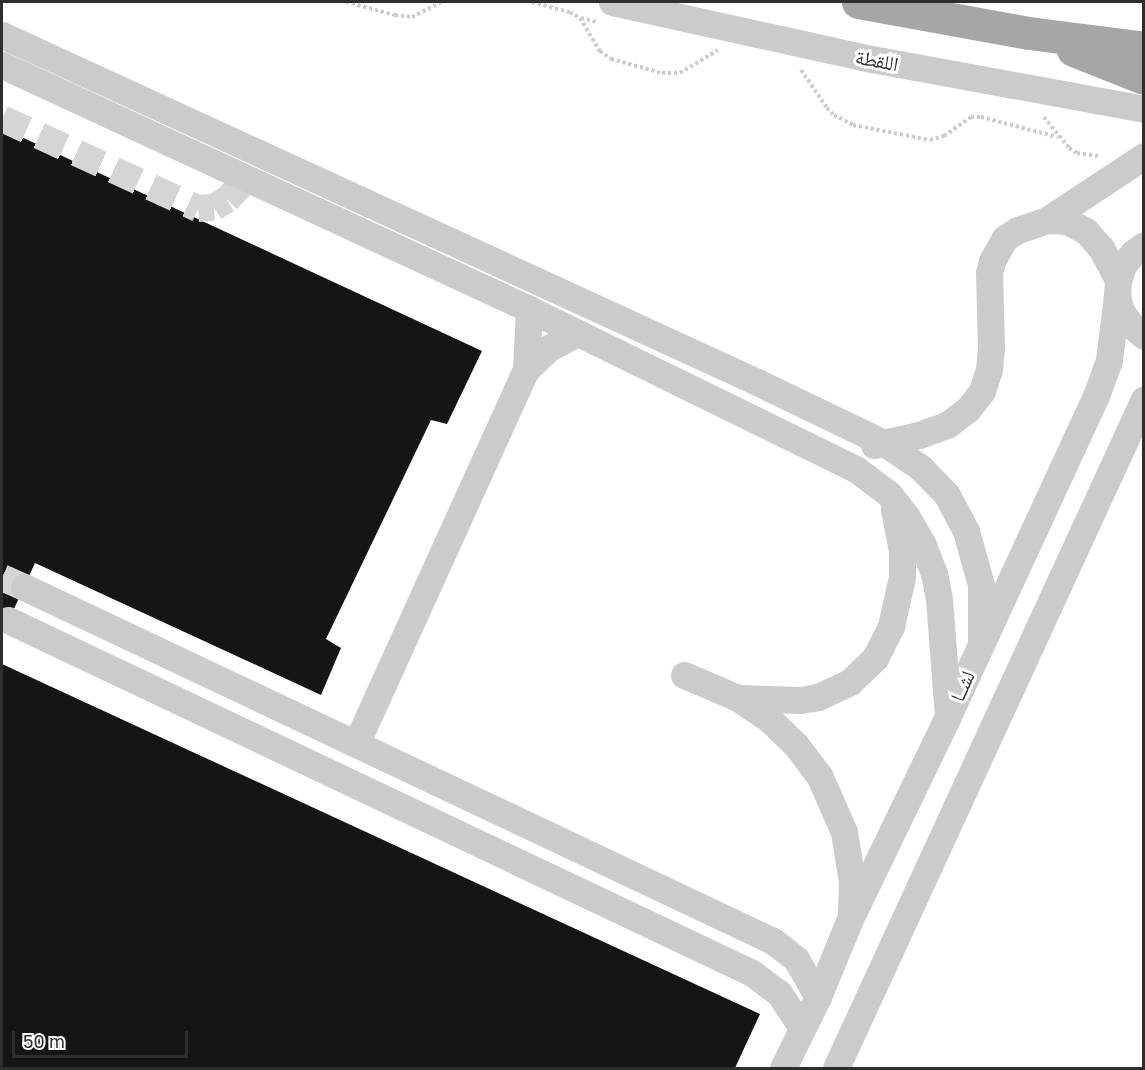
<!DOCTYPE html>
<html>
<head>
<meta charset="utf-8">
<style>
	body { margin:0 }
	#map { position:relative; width:1145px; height:1070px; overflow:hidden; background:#fff; font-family:"Golos Text","Noto Naskh Arabic",sans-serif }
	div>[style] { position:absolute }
	.building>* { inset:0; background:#151515 }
	.minor-tunnel>* { height:27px; margin-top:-13.5px; transform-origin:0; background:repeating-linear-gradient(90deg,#d5d5d5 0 27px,transparent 0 41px) }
	.path>* { height:4px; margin-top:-2px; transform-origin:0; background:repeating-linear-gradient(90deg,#cbcbcb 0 3px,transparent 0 6px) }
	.minor>* { height:27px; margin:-13.5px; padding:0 13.5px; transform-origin:13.5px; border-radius:13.5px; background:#cbcbcb }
	.major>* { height:33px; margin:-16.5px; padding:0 16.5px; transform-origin:16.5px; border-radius:16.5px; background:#a6a6a6 }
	span { translate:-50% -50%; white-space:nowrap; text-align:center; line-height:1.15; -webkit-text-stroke:6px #fff; paint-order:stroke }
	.street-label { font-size:20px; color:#2e2e2e }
	.frame { position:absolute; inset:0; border:3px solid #2e2e2e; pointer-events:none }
	.scale { position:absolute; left:12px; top:1031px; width:176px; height:27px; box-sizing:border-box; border:3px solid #2e2e2e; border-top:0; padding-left:8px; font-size:18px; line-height:21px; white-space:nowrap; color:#2e2e2e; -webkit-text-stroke:4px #fff; paint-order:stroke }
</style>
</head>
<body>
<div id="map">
	<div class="building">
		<div style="clip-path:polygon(2px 128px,482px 351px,447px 424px,431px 420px,326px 639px,341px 648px,321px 695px,35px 563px,2px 635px)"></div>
		<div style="clip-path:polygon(2px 664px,760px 1014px,735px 1068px,2px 1068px)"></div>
	</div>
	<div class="minor-tunnel">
		<div style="left:2px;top:118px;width:216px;rotate:24.7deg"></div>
		<div style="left:198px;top:208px;width:16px;rotate:-4deg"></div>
		<div style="left:214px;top:207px;width:15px;rotate:-32deg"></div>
		<div style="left:227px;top:199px;width:29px;rotate:-46deg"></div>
		<div style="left:2px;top:577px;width:24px;rotate:24deg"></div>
	</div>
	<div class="path">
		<div style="left:346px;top:2px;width:51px;rotate:14.9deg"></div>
		<div style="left:395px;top:15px;width:17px;rotate:7deg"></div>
		<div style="left:412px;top:17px;width:33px;rotate:-27deg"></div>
		<div style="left:532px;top:2px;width:39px;rotate:15deg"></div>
		<div style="left:570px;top:12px;width:12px;rotate:31deg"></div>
		<div style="left:580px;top:18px;width:39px;rotate:59deg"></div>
		<div style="left:600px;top:51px;width:14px;rotate:36deg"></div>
		<div style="left:611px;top:59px;width:53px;rotate:15.4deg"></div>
		<div style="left:662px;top:73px;width:18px"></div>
		<div style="left:680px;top:73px;width:44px;rotate:-31.2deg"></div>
		<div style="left:581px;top:18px;width:16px;rotate:14deg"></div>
		<div style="left:801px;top:70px;width:46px;rotate:55.6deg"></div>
		<div style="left:827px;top:108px;width:10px;rotate:45deg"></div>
		<div style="left:834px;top:115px;width:21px;rotate:28deg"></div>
		<div style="left:853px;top:125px;width:78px;rotate:11deg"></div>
		<div style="left:930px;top:140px;width:15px;rotate:-16deg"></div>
		<div style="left:944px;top:136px;width:33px;rotate:-35deg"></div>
		<div style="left:971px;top:117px;width:10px"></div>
		<div style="left:981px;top:117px;width:79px;rotate:14.7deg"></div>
		<div style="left:1044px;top:117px;width:40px;rotate:51deg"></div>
		<div style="left:1069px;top:148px;width:9px;rotate:32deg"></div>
		<div style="left:1077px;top:153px;width:21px;rotate:8deg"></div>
	</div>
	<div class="minor">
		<div style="left:612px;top:2px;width:266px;rotate:12.4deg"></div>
		<div style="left:872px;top:59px;width:277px;rotate:10.4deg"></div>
		<div style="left:2px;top:35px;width:831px;rotate:24.68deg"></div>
		<div style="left:757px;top:382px;width:143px;rotate:25.7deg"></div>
		<div style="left:886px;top:444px;width:42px;rotate:34.4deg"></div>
		<div style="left:921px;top:468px;width:37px;rotate:46deg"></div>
		<div style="left:947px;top:495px;width:41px;rotate:62.2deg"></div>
		<div style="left:966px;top:531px;width:56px;rotate:74.5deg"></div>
		<div style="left:981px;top:585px;width:56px;rotate:90deg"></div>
		<div style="left:2px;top:65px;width:581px;rotate:24.84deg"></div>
		<div style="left:529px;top:309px;width:365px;rotate:26.1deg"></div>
		<div style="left:857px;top:470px;width:40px;rotate:37deg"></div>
		<div style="left:889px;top:494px;width:29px;rotate:52deg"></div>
		<div style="left:907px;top:517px;width:32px;rotate:60deg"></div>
		<div style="left:923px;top:545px;width:30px;rotate:69deg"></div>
		<div style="left:934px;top:573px;width:26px;rotate:79deg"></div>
		<div style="left:939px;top:599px;width:117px;rotate:85.6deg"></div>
		<div style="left:1047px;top:220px;width:116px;rotate:-33.4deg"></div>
		<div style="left:1144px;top:245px;width:14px;rotate:144deg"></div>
		<div style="left:1133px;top:253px;width:16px;rotate:130deg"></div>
		<div style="left:1123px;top:265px;width:16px;rotate:108deg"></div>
		<div style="left:1118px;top:280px;width:16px;rotate:94deg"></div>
		<div style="left:1117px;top:296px;width:16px;rotate:75deg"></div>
		<div style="left:1121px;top:311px;width:16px;rotate:55deg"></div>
		<div style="left:1130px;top:324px;width:18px;rotate:41deg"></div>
		<div style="left:526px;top:370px;width:32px;rotate:-44deg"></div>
		<div style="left:549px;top:348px;width:32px;rotate:-28deg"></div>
		<div style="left:874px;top:445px;width:46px;rotate:-12.5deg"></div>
		<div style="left:919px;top:435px;width:30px;rotate:-20deg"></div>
		<div style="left:947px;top:425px;width:26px;rotate:-37deg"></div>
		<div style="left:968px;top:409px;width:23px;rotate:-52deg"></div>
		<div style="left:982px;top:391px;width:22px;rotate:-72deg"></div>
		<div style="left:989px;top:370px;width:22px;rotate:-85deg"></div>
		<div style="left:991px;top:348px;width:75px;rotate:-91.5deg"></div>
		<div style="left:989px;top:273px;width:12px;rotate:-76deg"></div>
		<div style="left:992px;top:261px;width:26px;rotate:-61deg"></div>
		<div style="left:1005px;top:238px;width:15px;rotate:-32deg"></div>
		<div style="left:1018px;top:230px;width:31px;rotate:-19deg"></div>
		<div style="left:1047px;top:220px;width:20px;rotate:3deg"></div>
		<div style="left:1067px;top:221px;width:21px;rotate:28deg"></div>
		<div style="left:1086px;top:231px;width:23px;rotate:49deg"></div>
		<div style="left:1101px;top:248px;width:36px;rotate:62deg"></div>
		<div style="left:24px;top:587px;width:828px;rotate:25.3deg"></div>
		<div style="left:773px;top:941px;width:29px;rotate:38deg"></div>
		<div style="left:796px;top:959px;width:44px;rotate:59.9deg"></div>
		<div style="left:8px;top:620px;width:823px;rotate:25.38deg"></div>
		<div style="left:752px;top:973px;width:34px;rotate:37deg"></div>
		<div style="left:779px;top:993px;width:42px;rotate:56.7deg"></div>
		<div style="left:684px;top:675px;width:59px;rotate:23.1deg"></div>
		<div style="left:738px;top:698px;width:37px;rotate:34deg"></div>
		<div style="left:769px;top:719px;width:37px;rotate:44deg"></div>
		<div style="left:796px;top:745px;width:38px;rotate:53deg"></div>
		<div style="left:819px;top:775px;width:62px;rotate:66.3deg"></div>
		<div style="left:844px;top:832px;width:51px;rotate:80.9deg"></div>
		<div style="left:852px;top:882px;width:30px;rotate:92deg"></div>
		<div style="left:738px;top:698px;width:62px;rotate:1.8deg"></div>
		<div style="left:800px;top:700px;width:18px;rotate:-9deg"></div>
		<div style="left:818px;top:697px;width:35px;rotate:-25deg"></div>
		<div style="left:850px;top:682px;width:35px;rotate:-44deg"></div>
		<div style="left:875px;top:658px;width:36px;rotate:-63deg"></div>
		<div style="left:891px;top:626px;width:50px;rotate:-77.3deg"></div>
		<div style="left:902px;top:577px;width:26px;rotate:-90deg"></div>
		<div style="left:902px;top:551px;width:42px;rotate:-101deg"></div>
		<div style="left:356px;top:744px;width:411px;rotate:-65.6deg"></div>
		<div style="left:526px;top:370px;width:61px;rotate:-87.2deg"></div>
		<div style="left:783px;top:1068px;width:79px;rotate:-63.8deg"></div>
		<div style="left:818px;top:997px;width:84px;rotate:-67.7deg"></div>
		<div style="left:850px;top:919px;width:225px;rotate:-64.2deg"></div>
		<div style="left:948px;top:716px;width:353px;rotate:-65.2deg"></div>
		<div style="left:1096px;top:396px;width:38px;rotate:-70deg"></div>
		<div style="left:1109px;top:360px;width:64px;rotate:-82.9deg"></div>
		<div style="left:836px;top:1068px;width:736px;rotate:-65.28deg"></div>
	</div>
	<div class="major">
		<div style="left:858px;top:2px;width:174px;rotate:10.3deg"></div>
		<div style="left:1029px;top:33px;width:116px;rotate:7.4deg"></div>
		<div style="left:1073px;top:50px;width:76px;rotate:21.5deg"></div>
	</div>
	<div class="street-label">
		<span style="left:877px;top:60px;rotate:11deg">اللقطة</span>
		<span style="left:962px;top:686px;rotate:-66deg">لشــا</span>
	</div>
	<div class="frame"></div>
	<div class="scale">50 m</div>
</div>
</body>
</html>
